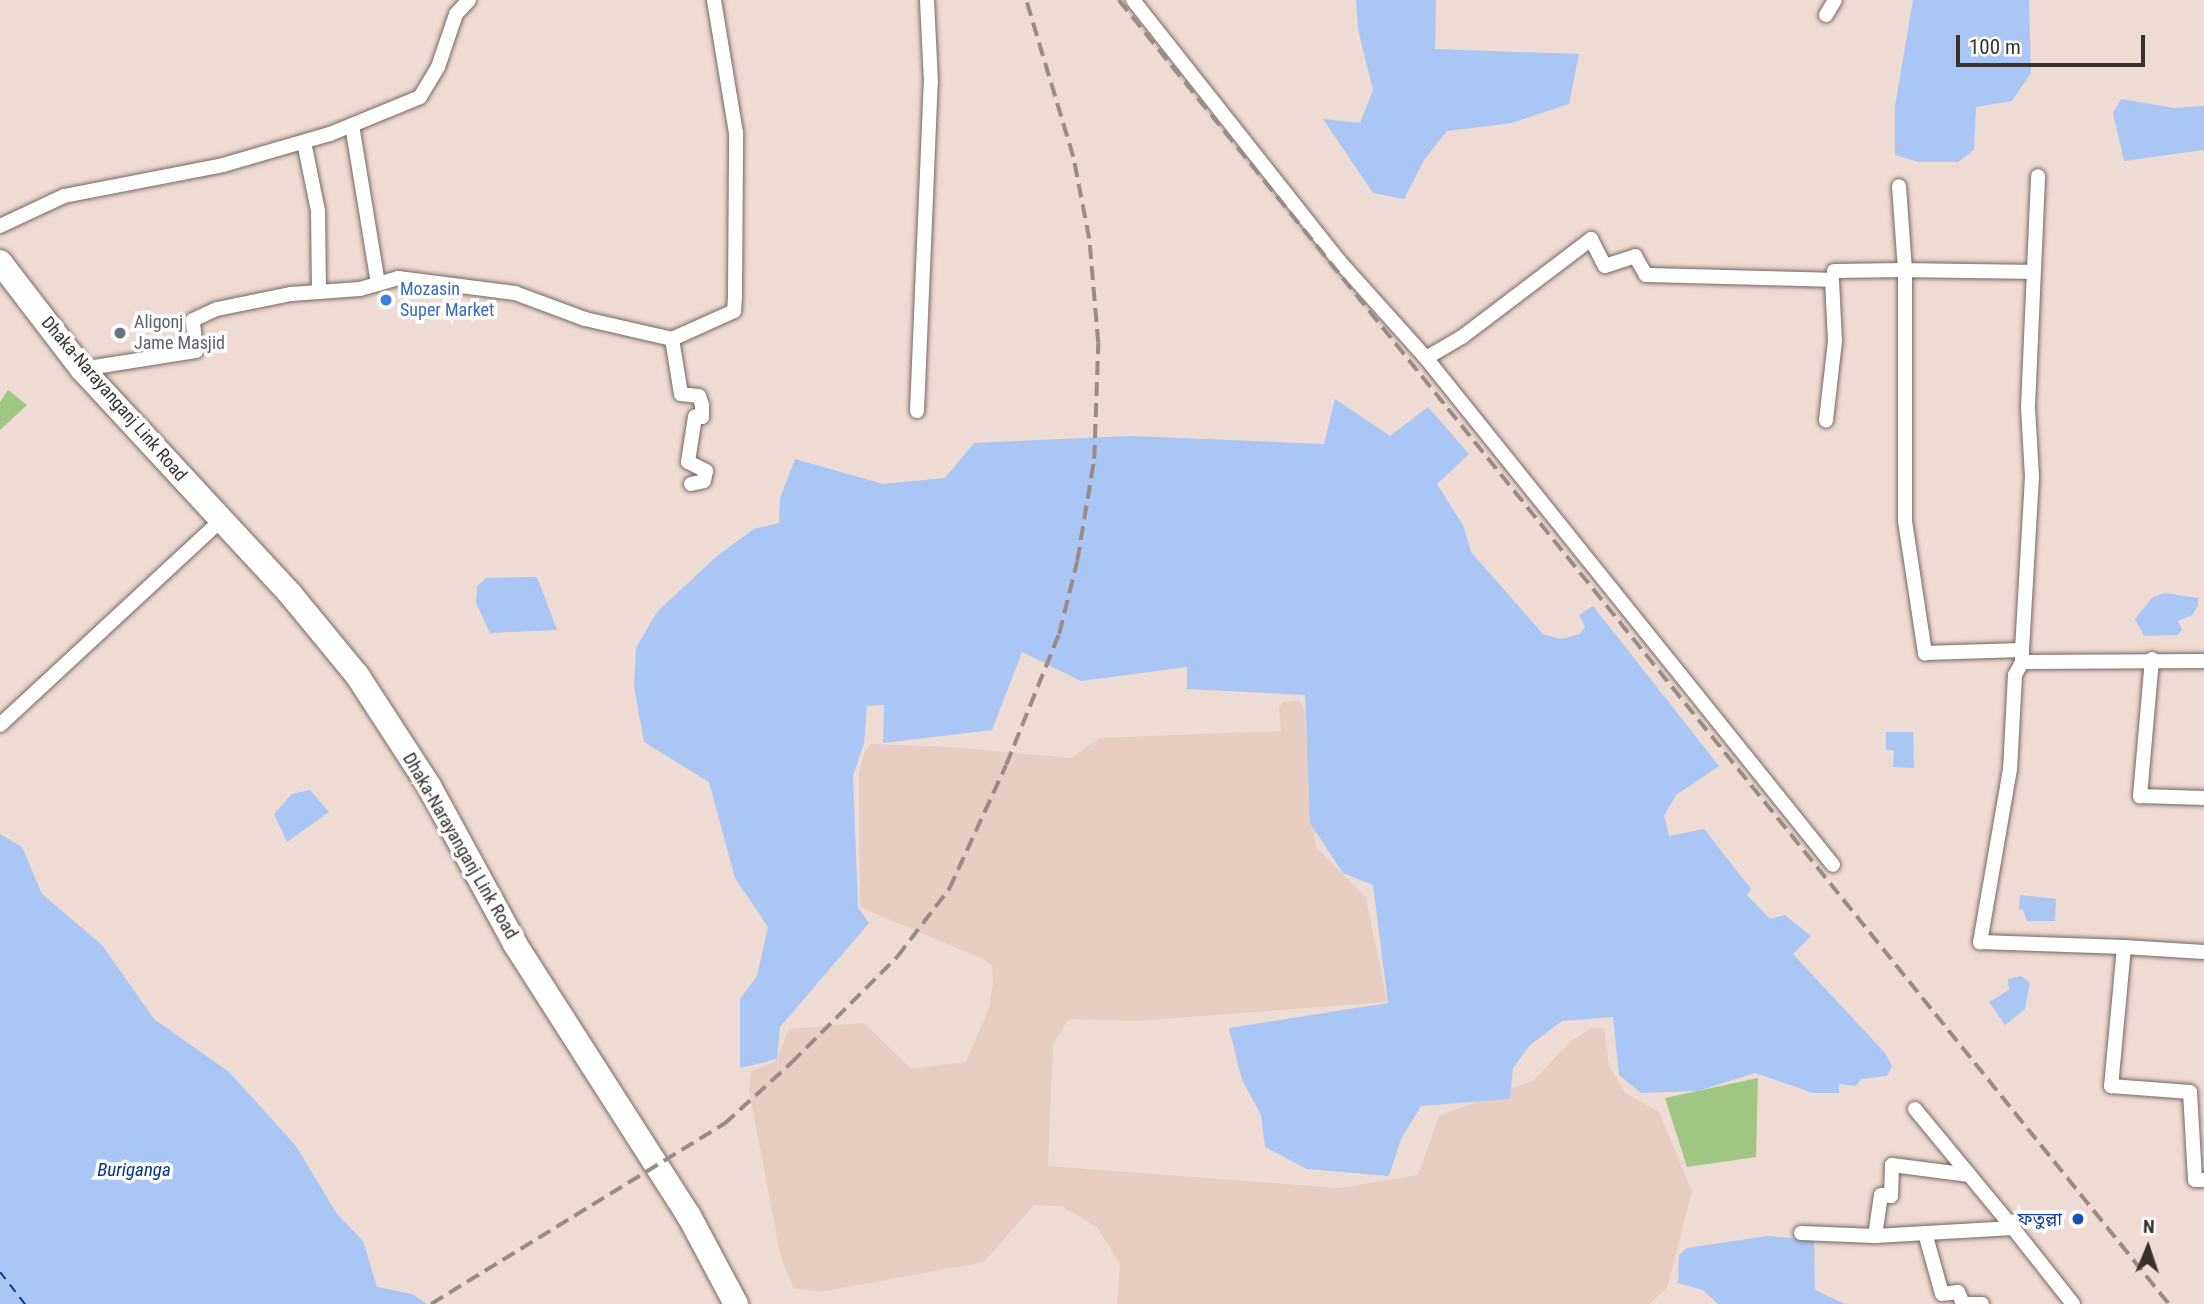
<!DOCTYPE html>
<html>
<head>
<meta charset="utf-8">
<style>
	body { margin:0 }
	#map { position:relative; width:2204px; height:1304px; overflow:hidden; background:#eedbd3; font-family:"Roboto Condensed","Noto Sans Bengali",sans-serif }
	div>[style] { position:absolute }
	.built>* { inset:0; background:#e7cdc2 }
	.green>* { inset:0; background:#9fc682 }
	.water>* { inset:0; background:#a9c6f5 }
	.ferry>* { height:2px; margin-top:-1px; transform-origin:0; background:repeating-linear-gradient(90deg,#00378e 0 9px,transparent 0 16px) }
	.roads { filter:drop-shadow(0 0 2px #776760) drop-shadow(0 0 2px #776760) }
	.street>* { height:14px; margin:-7px; padding:0 7px; transform-origin:7px; border-radius:7px; background:#fff }
	.highway>* { height:24px; margin:-12px; padding:0 12px; transform-origin:12px; border-radius:12px; background:#fff }
	.rail>* { height:3.5px; margin-top:-1.75px; transform-origin:0; background:repeating-linear-gradient(90deg,#998b86 0 14px,transparent 0 21px) }
	.dots>* { width:19px; height:19px; translate:-50% -50%; box-sizing:border-box; border:4px solid #fff; border-radius:50% }
	span { translate:-50% -50%; white-space:nowrap; text-align:center; line-height:1.15; -webkit-text-stroke:7px #fff; paint-order:stroke }
	.shop-label { font-size:18px; color:#366cbe }
	.left { translate:0 -50%; text-align:left }
	.worship-label { font-size:18px; color:#5b616d }
	.street-label { font-size:18px; color:#38312e }
	.transit-label { font-size:18px; color:#164399 }
	.right { translate:-100% -50%; text-align:right }
	.water-label { font-size:19px; color:#00378e; font-style:italic }
	.north { position:absolute; left:2113px; top:1213px; width:70px; height:70px; -webkit-text-stroke:5px #fff; paint-order:stroke; rotate:2deg; font-size:19px; font-weight:700; line-height:28px; text-align:center; color:#38312e }
	.north::after { content:''; display:block; margin:auto; width:24px; height:32px; background:#38312e; clip-path:polygon(50% 0,100% 100%,50% 72%,0 100%) }
	.scale { position:absolute; left:1956px; top:35px; width:189px; height:32px; box-sizing:border-box; border:4px solid #38312e; border-top:0; padding-left:9px; font-size:21px; line-height:24px; white-space:nowrap; color:#38312e; -webkit-text-stroke:5px #fff; paint-order:stroke }
</style>
</head>
<body>
<div id="map">
	<div class="built">
		<div style="clip-path:polygon(1299px 700px,1304px 710px,1315px 846px,1366px 898px,1387px 1002px,1135px 1021px,1069px 1019px,1053px 1044px,1048px 1166px,1340px 1188px,1418px 1175px,1439px 1116px,1533px 1081px,1569px 1043px,1591px 1028px,1604px 1028px,1609px 1066px,1625px 1093px,1659px 1112px,1692px 1192px,1667px 1288px,1649px 1304px,1117px 1304px,1120px 1264px,1097px 1227px,1061px 1206px,1034px 1205px,984px 1262px,820px 1292px,794px 1288px,781px 1258px,749px 1090px,751px 1072px,776px 1061px,789px 1029px,864px 1023px,911px 1069px,966px 1062px,989px 1008px,993px 983px,992px 965px,983px 959px,860px 907px,859px 773px,865px 751px,871px 744px,949px 747px,1071px 758px,1100px 738px,1281px 731px,1279px 708px,1283px 702px)"></div>
	</div>
	<div class="green">
		<div style="clip-path:polygon(8px 390px,27px 405px,0 430px,0 402px)"></div>
		<div style="clip-path:polygon(1758px 1078px,1756px 1157px,1687px 1167px,1665px 1098px)"></div>
	</div>
	<div class="water">
		<div style="clip-path:polygon(1356px 0,1436px 0,1435px 49px,1579px 54px,1569px 104px,1512px 123px,1447px 131px,1424px 160px,1404px 199px,1373px 193px,1323px 119px,1360px 123px,1373px 90px,1358px 29px)"></div>
		<div style="clip-path:polygon(1913px 0,2029px 0,2031px 73px,2012px 101px,1976px 107px,1974px 150px,1958px 162px,1919px 162px,1895px 155px,1895px 106px)"></div>
		<div style="clip-path:polygon(2121px 99px,2175px 108px,2204px 106px,2204px 150px,2124px 161px,2113px 113px)"></div>
		<div style="clip-path:polygon(1335px 399px,1390px 436px,1428px 407px,1469px 454px,1437px 484px,1463px 525px,1471px 552px,1543px 634px,1561px 639px,1580px 634px,1585px 627px,1579px 615px,1593px 606px,1719px 766px,1676px 795px,1664px 816px,1669px 836px,1704px 829px,1751px 889px,1747px 895px,1770px 919px,1785px 915px,1811px 936px,1793px 954px,1885px 1053px,1892px 1066px,1887px 1076px,1861px 1079px,1856px 1086px,1839px 1084px,1839px 1093px,1813px 1093px,1755px 1073px,1698px 1091px,1641px 1093px,1619px 1075px,1613px 1017px,1562px 1021px,1529px 1046px,1513px 1068px,1510px 1099px,1421px 1106px,1401px 1139px,1389px 1176px,1307px 1169px,1265px 1147px,1261px 1115px,1242px 1080px,1229px 1028px,1388px 1003px,1373px 885px,1343px 873px,1310px 823px,1305px 695px,1187px 689px,1187px 667px,1081px 681px,1022px 652px,992px 730px,883px 743px,884px 705px,867px 706px,864px 743px,853px 776px,858px 907px,869px 923px,780px 1027px,777px 1059px,740px 1068px,740px 999px,757px 976px,768px 927px,735px 878px,709px 782px,644px 742px,634px 687px,636px 648px,657px 612px,717px 556px,754px 529px,779px 523px,780px 498px,795px 459px,883px 484px,945px 478px,974px 443px,1130px 436px,1324px 444px)"></div>
		<div style="clip-path:polygon(537px 577px,557px 630px,490px 633px,476px 603px,477px 586px,486px 578px)"></div>
		<div style="clip-path:polygon(2165px 593px,2198px 598px,2198px 606px,2192px 615px,2178px 621px,2182px 630px,2177px 635px,2144px 636px,2135px 619px,2153px 597px)"></div>
		<div style="clip-path:polygon(1886px 732px,1913px 732px,1914px 768px,1893px 767px,1894px 750px,1886px 750px)"></div>
		<div style="clip-path:polygon(310px 790px,329px 812px,287px 842px,274px 814px,292px 794px)"></div>
		<div style="clip-path:polygon(0 834px,22px 847px,42px 894px,102px 945px,154px 1019px,229px 1072px,296px 1146px,337px 1214px,363px 1241px,377px 1287px,412px 1294px,427px 1304px,0 1304px)"></div>
		<div style="clip-path:polygon(2020px 895px,2056px 899px,2055px 921px,2027px 921px,2023px 910px,2019px 909px)"></div>
		<div style="clip-path:polygon(2021px 976px,2030px 983px,2025px 1009px,2005px 1025px,1989px 1002px,2009px 990px,2008px 979px)"></div>
		<div style="clip-path:polygon(1768px 1236px,1814px 1240px,1815px 1290px,1845px 1304px,1718px 1304px,1703px 1290px,1678px 1283px,1679px 1255px,1687px 1248px)"></div>
	</div>
	<div class="ferry">
		<div style="left:0;top:1272px;width:41px;rotate:52deg"></div>
	</div>
	<div class="roads">
		<div class="street">
			<div style="left:1133px;top:0;width:333px;rotate:51.7deg"></div>
			<div style="left:1339px;top:261px;width:130px;rotate:48.1deg"></div>
			<div style="left:1426px;top:358px;width:650px;rotate:51.24deg"></div>
			<div style="left:1826px;top:15px;width:17px;rotate:-59deg"></div>
			<div style="left:352px;top:125px;width:161px;rotate:80.7deg"></div>
			<div style="left:304px;top:142px;width:70px;rotate:78.5deg"></div>
			<div style="left:318px;top:211px;width:81px;rotate:89.3deg"></div>
			<div style="left:0;top:226px;width:71px;rotate:-25.1deg"></div>
			<div style="left:64px;top:196px;width:162px;rotate:-11deg"></div>
			<div style="left:223px;top:165px;width:111px;rotate:-16.2deg"></div>
			<div style="left:330px;top:134px;width:97px;rotate:-22.3deg"></div>
			<div style="left:420px;top:97px;width:35px;rotate:-59deg"></div>
			<div style="left:438px;top:67px;width:56px;rotate:-71.2deg"></div>
			<div style="left:456px;top:14px;width:19px;rotate:-47deg"></div>
			<div style="left:1834px;top:271px;width:71px;rotate:-0.8deg"></div>
			<div style="left:1905px;top:270px;width:84px;rotate:-94.1deg"></div>
			<div style="left:2032px;top:272px;width:127px;rotate:-179.1deg"></div>
			<div style="left:1905px;top:270px;width:251px;rotate:90deg"></div>
			<div style="left:1905px;top:521px;width:134px;rotate:81.4deg"></div>
			<div style="left:1925px;top:653px;width:97px;rotate:-1.8deg"></div>
			<div style="left:2022px;top:650px;width:12px;rotate:90deg"></div>
			<div style="left:2022px;top:662px;width:182px;rotate:-0.3deg"></div>
			<div style="left:1426px;top:358px;width:42px;rotate:-30.3deg"></div>
			<div style="left:1462px;top:337px;width:162px;rotate:-37.2deg"></div>
			<div style="left:1591px;top:239px;width:30px;rotate:63deg"></div>
			<div style="left:1605px;top:266px;width:32px;rotate:-18deg"></div>
			<div style="left:1635px;top:256px;width:22px;rotate:60deg"></div>
			<div style="left:1646px;top:275px;width:186px;rotate:1.5deg"></div>
			<div style="left:1832px;top:280px;width:61px;rotate:87.2deg"></div>
			<div style="left:1835px;top:341px;width:80px;rotate:96.5deg"></div>
			<div style="left:82px;top:369px;width:115px;rotate:-9deg"></div>
			<div style="left:196px;top:351px;width:31px;rotate:-96deg"></div>
			<div style="left:193px;top:320px;width:26px;rotate:-25deg"></div>
			<div style="left:217px;top:309px;width:76px;rotate:-11.5deg"></div>
			<div style="left:291px;top:294px;width:69px;rotate:-4.1deg"></div>
			<div style="left:360px;top:289px;width:40px;rotate:-16deg"></div>
			<div style="left:398px;top:278px;width:118px;rotate:7.3deg"></div>
			<div style="left:515px;top:293px;width:75px;rotate:20.4deg"></div>
			<div style="left:585px;top:319px;width:89px;rotate:12.9deg"></div>
			<div style="left:917px;top:411px;width:329px;rotate:-87.6deg"></div>
			<div style="left:931px;top:82px;width:82px;rotate:-92.8deg"></div>
			<div style="left:691px;top:484px;width:13px;rotate:-13deg"></div>
			<div style="left:704px;top:481px;width:10px;rotate:-79deg"></div>
			<div style="left:706px;top:471px;width:20px;rotate:-153deg"></div>
			<div style="left:688px;top:462px;width:46px;rotate:-81.2deg"></div>
			<div style="left:695px;top:417px;width:7px"></div>
			<div style="left:702px;top:417px;width:12px;rotate:-90deg"></div>
			<div style="left:702px;top:405px;width:9px;rotate:-108deg"></div>
			<div style="left:699px;top:396px;width:18px;rotate:-174deg"></div>
			<div style="left:681px;top:394px;width:56px;rotate:-99.3deg"></div>
			<div style="left:672px;top:339px;width:68px;rotate:-24.3deg"></div>
			<div style="left:734px;top:311px;width:16px;rotate:-86deg"></div>
			<div style="left:735px;top:295px;width:162px;rotate:-89.6deg"></div>
			<div style="left:736px;top:133px;width:135px;rotate:-99.4deg"></div>
			<div style="left:2022px;top:650px;width:173px;rotate:-86.7deg"></div>
			<div style="left:2032px;top:477px;width:70px;rotate:-93.3deg"></div>
			<div style="left:2028px;top:407px;width:231px;rotate:-87.5deg"></div>
			<div style="left:2152px;top:659px;width:138px;rotate:95deg"></div>
			<div style="left:2140px;top:796px;width:64px;rotate:1.8deg"></div>
			<div style="left:2022px;top:662px;width:15px;rotate:118deg"></div>
			<div style="left:2015px;top:675px;width:94px;rotate:93deg"></div>
			<div style="left:2010px;top:769px;width:176px;rotate:99.8deg"></div>
			<div style="left:1980px;top:942px;width:144px;rotate:2deg"></div>
			<div style="left:0;top:725px;width:301px;rotate:-42.8deg"></div>
			<div style="left:2204px;top:952px;width:80px;rotate:-176.4deg"></div>
			<div style="left:2124px;top:947px;width:140px;rotate:95.3deg"></div>
			<div style="left:2111px;top:1086px;width:79px;rotate:4.3deg"></div>
			<div style="left:2190px;top:1092px;width:88px;rotate:86.7deg"></div>
			<div style="left:2195px;top:1180px;width:9px"></div>
			<div style="left:1915px;top:1109px;width:154px;rotate:50.5deg"></div>
			<div style="left:1801px;top:1233px;width:74px;rotate:2.3deg"></div>
			<div style="left:1875px;top:1236px;width:138px;rotate:-3.3deg"></div>
			<div style="left:2013px;top:1228px;width:97px;rotate:51.7deg"></div>
			<div style="left:1925px;top:1233px;width:63px;rotate:74.4deg"></div>
			<div style="left:1942px;top:1294px;width:16px;rotate:-7deg"></div>
			<div style="left:1958px;top:1292px;width:13px;rotate:67deg"></div>
			<div style="left:1875px;top:1236px;width:41px;rotate:-81.7deg"></div>
			<div style="left:1881px;top:1195px;width:10px;rotate:6deg"></div>
			<div style="left:1891px;top:1196px;width:31px;rotate:-88deg"></div>
			<div style="left:1892px;top:1165px;width:78px;rotate:7.4deg"></div>
			<div style="left:1966px;top:1304px;width:16px"></div>
		</div>
		<div class="highway">
			<div style="left:0;top:262px;width:135px;rotate:52.5deg"></div>
			<div style="left:82px;top:369px;width:308px;rotate:47.2deg"></div>
			<div style="left:291px;top:595px;width:104px;rotate:50.5deg"></div>
			<div style="left:357px;top:675px;width:132px;rotate:57deg"></div>
			<div style="left:429px;top:786px;width:180px;rotate:61.4deg"></div>
			<div style="left:515px;top:944px;width:323px;rotate:57.4deg"></div>
			<div style="left:689px;top:1216px;width:100px;rotate:61.9deg"></div>
		</div>
	</div>
	<div class="rail">
		<div style="left:1119px;top:0;width:1674px;rotate:51.16deg"></div>
		<div style="left:431px;top:1304px;width:344px;rotate:-31.6deg"></div>
		<div style="left:724px;top:1124px;width:91px;rotate:-42.3deg"></div>
		<div style="left:791px;top:1063px;width:150px;rotate:-45deg"></div>
		<div style="left:897px;top:957px;width:86px;rotate:-52.6deg"></div>
		<div style="left:949px;top:889px;width:136px;rotate:-65.3deg"></div>
		<div style="left:1006px;top:765px;width:141px;rotate:-68deg"></div>
		<div style="left:1059px;top:634px;width:75px;rotate:-76.1deg"></div>
		<div style="left:1077px;top:561px;width:103px;rotate:-80.5deg"></div>
		<div style="left:1094px;top:459px;width:116px;rotate:-88deg"></div>
		<div style="left:1098px;top:343px;width:104px;rotate:-94.9deg"></div>
		<div style="left:1089px;top:239px;width:84px;rotate:-101deg"></div>
		<div style="left:1073px;top:157px;width:164px;rotate:-106.7deg"></div>
	</div>
	<div class="dots">
		<div style="left:386px;top:300px;background:#3f7fe0"></div>
		<div style="left:120px;top:333px;background:#6b7280"></div>
		<div style="left:2078px;top:1219px;background:#1a4fb4"></div>
	</div>
	<div class="shop-label">
		<span class="left" style="left:400px;top:300px">Mozasin<br>Super Market</span>
	</div>
	<div class="worship-label">
		<span class="left" style="left:134px;top:333px">Aligonj<br>Jame Masjid</span>
	</div>
	<div class="street-label">
		<span style="left:114px;top:399px;rotate:49deg">Dhaka-Narayanganj Link Road</span>
		<span style="left:460px;top:846px;rotate:60deg">Dhaka-Narayanganj Link Road</span>
	</div>
	<div class="transit-label">
		<span class="right" style="left:2062px;top:1219px">ফতুল্লা</span>
	</div>
	<div class="water-label">
		<span style="left:134px;top:1170px">Buriganga</span>
	</div>
	<div class="north">N</div>
	<div class="scale">100 m</div>
</div>
</body>
</html>
